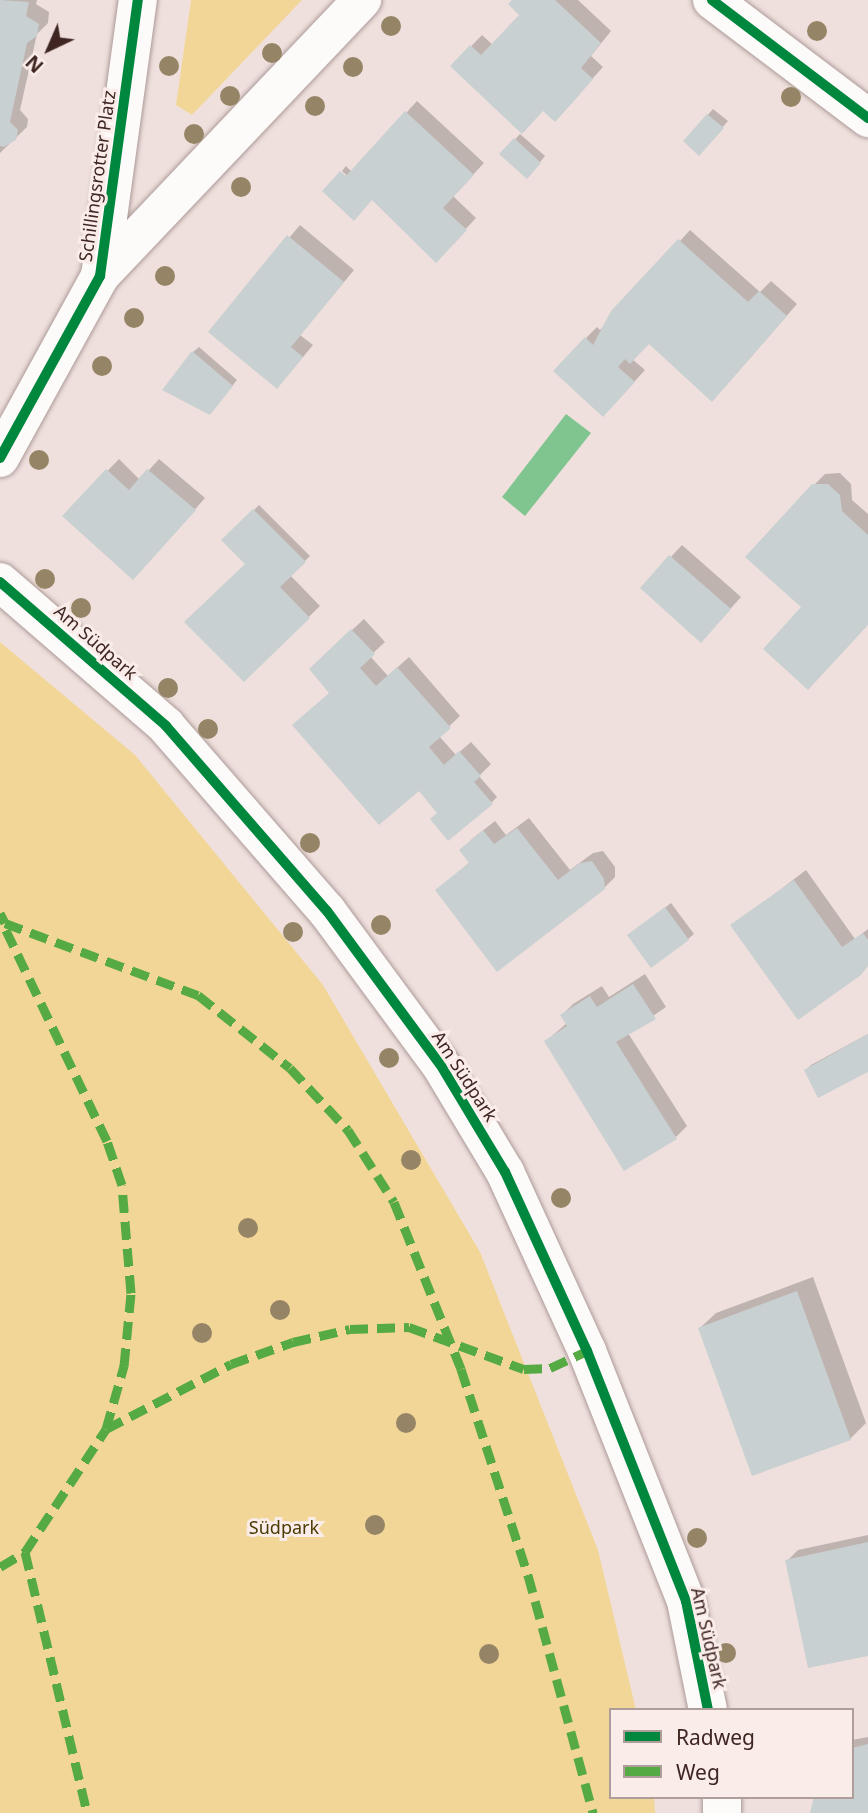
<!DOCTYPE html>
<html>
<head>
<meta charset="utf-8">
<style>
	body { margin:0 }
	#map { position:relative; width:868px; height:1813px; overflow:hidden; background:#efe0dd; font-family:"Noto Sans",sans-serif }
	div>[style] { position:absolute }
	.green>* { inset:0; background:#f2d697 }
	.water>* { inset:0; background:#80c58f }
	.shadow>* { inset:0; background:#0003 }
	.building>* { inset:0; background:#c8d0d1 }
	.roads { filter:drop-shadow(0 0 2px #ac9a97) drop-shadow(0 0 2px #ac9a97) }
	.minor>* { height:38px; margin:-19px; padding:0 19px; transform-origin:19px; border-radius:19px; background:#fdfafa }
	.quiet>* { height:9px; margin-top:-4.5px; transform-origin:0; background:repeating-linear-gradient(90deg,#56aa43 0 18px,transparent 0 27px) }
	.cycleway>* { height:10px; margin:-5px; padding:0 5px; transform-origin:5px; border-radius:5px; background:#00873e }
	.trees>* { width:20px; height:20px; margin:-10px; border-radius:50%; background:#958566 }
	span { translate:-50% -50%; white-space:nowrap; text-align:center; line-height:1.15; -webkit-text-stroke:6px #f9ece9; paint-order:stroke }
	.street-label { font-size:18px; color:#3f2622 }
	.park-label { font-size:18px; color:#4b3b04 }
	.legend { position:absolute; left:609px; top:1708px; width:245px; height:91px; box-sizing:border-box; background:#f9ece9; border:2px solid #af9d99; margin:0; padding:9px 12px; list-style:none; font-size:21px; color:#3f2622 }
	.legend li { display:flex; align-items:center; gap:14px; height:35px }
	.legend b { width:35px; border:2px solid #af9d99 }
	.north { position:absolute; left:14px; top:14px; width:70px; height:70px; -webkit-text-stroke:5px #f9ece9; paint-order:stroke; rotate:224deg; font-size:19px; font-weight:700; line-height:28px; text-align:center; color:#3f2622 }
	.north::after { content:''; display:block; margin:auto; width:24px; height:32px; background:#3f2622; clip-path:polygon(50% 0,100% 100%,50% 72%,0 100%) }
</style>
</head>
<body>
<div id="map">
	<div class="green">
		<div style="clip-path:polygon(191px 0,302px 0,192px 115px,176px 105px)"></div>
		<div style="clip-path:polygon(0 642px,135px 755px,323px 985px,480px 1252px,598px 1550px,636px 1710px,611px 1710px,611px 1797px,654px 1797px,655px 1813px,0 1813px)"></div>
	</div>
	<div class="water">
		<div style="clip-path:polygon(566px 414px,591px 433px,525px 516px,502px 497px)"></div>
	</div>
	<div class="shadow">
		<div style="clip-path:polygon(0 0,37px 0,36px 4px,49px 12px,48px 23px,37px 34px,20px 110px,28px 119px,27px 127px,0 153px)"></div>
		<div style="clip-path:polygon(515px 0,578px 0,611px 31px,591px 56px,603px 67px,566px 108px,543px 109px,452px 66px,482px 35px,493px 45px,521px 15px)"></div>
		<div style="clip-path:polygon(417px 101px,484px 163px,453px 196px,476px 218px,447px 249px,372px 199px,342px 171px,346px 166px,352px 172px)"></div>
		<div style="clip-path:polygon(713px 109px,728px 121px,704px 148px,685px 141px)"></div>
		<div style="clip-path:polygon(520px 134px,545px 156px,532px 172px,501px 154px)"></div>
		<div style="clip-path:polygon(300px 225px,354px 270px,300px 335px,313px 345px,288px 375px,210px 332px)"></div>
		<div style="clip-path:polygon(690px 230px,760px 292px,771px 281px,797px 304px,723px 389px,649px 342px,632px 359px,645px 370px,614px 404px,586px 338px,597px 327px,600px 330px)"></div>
		<div style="clip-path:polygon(199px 347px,237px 380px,215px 407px,193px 352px)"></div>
		<div style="clip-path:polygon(119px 459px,140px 480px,159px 459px,205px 498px,144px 567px,64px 516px)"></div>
		<div style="clip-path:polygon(840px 473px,851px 484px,852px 500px,868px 514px,868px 624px,804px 607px,813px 486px,825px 474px)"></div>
		<div style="clip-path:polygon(259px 505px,310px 556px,290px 575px,320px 606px,244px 680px,247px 563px,224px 540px)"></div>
		<div style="clip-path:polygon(682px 545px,741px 597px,712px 629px,642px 588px)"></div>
		<div style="clip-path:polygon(364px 619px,385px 642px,370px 656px,388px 676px,409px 657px,460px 716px,439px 736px,456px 755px,471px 742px,491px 764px,479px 776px,497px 797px,491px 803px,439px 812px,331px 692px,322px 658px)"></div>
		<div style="clip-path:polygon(529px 818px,570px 870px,593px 853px,603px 851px,615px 867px,615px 877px,604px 888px,437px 890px,470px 862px,461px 850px,472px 839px,495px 821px,506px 835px)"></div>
		<div style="clip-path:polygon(806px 870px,855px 939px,868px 929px,868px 965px,733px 926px)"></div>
		<div style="clip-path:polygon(671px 903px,694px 934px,688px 939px,629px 935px)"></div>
		<div style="clip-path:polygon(645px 974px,666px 1007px,628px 1033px,687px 1126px,676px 1137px,546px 1041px,567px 1023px,562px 1015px,573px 1004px,602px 986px,609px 997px)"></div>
		<div style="clip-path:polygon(868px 1034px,868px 1070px,806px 1070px,811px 1065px)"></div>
		<div style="clip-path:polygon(813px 1277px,866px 1423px,850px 1439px,700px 1328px,716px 1313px)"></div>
		<div style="clip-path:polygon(868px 1535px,868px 1656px,787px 1561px,798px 1550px)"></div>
		<div style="clip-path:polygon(868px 1737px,868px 1813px,812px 1813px,852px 1797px,852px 1740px)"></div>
	</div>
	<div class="building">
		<div style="clip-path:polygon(0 0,29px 2px,26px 16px,39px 24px,37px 36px,27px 43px,10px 122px,18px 130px,16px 140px,4px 147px,0 146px)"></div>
		<div style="clip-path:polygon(512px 0,555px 0,601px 43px,581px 68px,593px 79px,574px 101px,555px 122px,543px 111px,522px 134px,450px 66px,470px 45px,481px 55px,519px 15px,508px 4px)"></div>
		<div style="clip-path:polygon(405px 111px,474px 175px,443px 208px,467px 230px,436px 263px,372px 200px,354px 221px,322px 191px,340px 171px,346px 176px)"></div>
		<div style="clip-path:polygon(707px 114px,724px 128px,699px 156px,683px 141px)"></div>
		<div style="clip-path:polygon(514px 138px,541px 163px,527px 179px,499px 154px)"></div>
		<div style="clip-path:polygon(287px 235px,344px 282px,291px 347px,303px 357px,277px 389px,208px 332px)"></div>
		<div style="clip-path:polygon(678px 239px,748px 302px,759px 291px,787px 316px,712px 402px,649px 344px,630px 364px,625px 359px,618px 367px,635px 382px,603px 417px,553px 371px,585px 337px,593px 345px,611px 311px)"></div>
		<div style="clip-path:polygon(192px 351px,233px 386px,210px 415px,162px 390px)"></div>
		<div style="clip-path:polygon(106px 469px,129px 490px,147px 469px,196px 510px,133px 580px,62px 516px)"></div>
		<div style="clip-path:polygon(812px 484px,828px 484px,840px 495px,842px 511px,868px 535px,868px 625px,808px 690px,763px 649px,801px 607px,745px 557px)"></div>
		<div style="clip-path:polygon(253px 509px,306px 562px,280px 587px,310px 618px,244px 682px,184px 622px,245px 564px,221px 540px)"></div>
		<div style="clip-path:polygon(669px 555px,731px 609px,701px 643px,640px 588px)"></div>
		<div style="clip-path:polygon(351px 629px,375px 654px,360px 668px,376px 686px,397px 667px,451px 728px,429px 747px,444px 765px,459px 751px,481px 776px,474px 782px,493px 804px,448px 841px,430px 819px,437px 813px,419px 791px,379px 825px,292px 725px,329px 693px,309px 669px)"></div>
		<div style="clip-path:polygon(517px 828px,558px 880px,580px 863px,592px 861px,604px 879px,605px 889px,497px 972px,435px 890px,469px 863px,459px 850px,483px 830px,494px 844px)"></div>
		<div style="clip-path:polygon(794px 880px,842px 947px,863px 933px,868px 940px,868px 966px,861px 975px,798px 1020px,730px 925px)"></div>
		<div style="clip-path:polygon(665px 907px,689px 940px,651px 968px,627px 935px)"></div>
		<div style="clip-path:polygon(633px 984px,656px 1019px,616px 1042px,677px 1139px,624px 1171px,544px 1041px,567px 1026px,560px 1015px,590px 996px,597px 1007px)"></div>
		<div style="clip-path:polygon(868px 1034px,868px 1072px,818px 1098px,804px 1070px)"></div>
		<div style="clip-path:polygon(797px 1291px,851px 1440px,752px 1476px,698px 1328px)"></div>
		<div style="clip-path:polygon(868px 1542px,868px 1656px,808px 1668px,785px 1560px)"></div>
		<div style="clip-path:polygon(868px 1744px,868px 1813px,810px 1813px,814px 1797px,852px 1797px,852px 1748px)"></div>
	</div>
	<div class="roads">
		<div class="minor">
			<div style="left:712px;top:0;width:196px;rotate:37.1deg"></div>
			<div style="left:100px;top:276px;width:381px;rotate:-46.5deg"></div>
			<div style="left:0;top:458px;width:208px;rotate:-61.2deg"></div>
			<div style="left:100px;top:276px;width:279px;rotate:-82.2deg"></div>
			<div style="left:0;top:582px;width:220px;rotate:40.9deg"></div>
			<div style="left:166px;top:726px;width:245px;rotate:49deg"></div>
			<div style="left:327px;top:911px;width:190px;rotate:53.6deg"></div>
			<div style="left:440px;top:1064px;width:126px;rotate:59deg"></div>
			<div style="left:505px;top:1172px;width:197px;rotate:65.4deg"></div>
			<div style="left:587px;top:1351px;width:269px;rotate:68.4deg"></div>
			<div style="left:686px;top:1601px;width:111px;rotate:78.6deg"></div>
			<div style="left:722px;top:1813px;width:16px;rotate:-90deg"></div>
		</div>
	</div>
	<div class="quiet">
		<div style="left:0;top:913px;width:11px;rotate:63deg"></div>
		<div style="left:5px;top:923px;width:206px;rotate:20.5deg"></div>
		<div style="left:198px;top:995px;width:117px;rotate:38.4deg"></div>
		<div style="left:290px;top:1068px;width:85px;rotate:46.9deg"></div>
		<div style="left:348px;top:1130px;width:85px;rotate:57.4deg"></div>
		<div style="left:394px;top:1202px;width:180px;rotate:68.1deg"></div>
		<div style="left:461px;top:1369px;width:217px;rotate:72deg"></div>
		<div style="left:528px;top:1575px;width:247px;rotate:74.7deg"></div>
		<div style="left:106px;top:1429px;width:141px;rotate:-27.5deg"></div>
		<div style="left:231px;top:1364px;width:66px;rotate:-19.5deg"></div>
		<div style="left:293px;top:1342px;width:58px;rotate:-12.8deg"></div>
		<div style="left:350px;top:1329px;width:59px;rotate:-1.9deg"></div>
		<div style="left:409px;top:1327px;width:122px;rotate:20.1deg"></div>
		<div style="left:524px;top:1369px;width:26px;rotate:-2deg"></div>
		<div style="left:550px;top:1368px;width:41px;rotate:-24.7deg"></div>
		<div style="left:25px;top:1552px;width:268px;rotate:76.6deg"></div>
		<div style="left:0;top:1567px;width:29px;rotate:-31deg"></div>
		<div style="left:25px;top:1552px;width:147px;rotate:-56.6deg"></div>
		<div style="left:106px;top:1429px;width:66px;rotate:-74.1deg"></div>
		<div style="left:124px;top:1366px;width:73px;rotate:-84.5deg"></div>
		<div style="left:131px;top:1293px;width:108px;rotate:-94.8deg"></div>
		<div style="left:122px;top:1185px;width:46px;rotate:-108.8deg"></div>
		<div style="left:107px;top:1141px;width:243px;rotate:-115.6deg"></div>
	</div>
	<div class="cycleway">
		<div style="left:712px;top:0;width:196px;rotate:37.1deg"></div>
		<div style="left:0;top:458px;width:208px;rotate:-61.2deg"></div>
		<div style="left:100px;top:276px;width:279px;rotate:-82.2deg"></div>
		<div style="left:0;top:582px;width:220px;rotate:40.9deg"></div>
		<div style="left:166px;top:726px;width:245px;rotate:49deg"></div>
		<div style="left:327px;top:911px;width:190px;rotate:53.6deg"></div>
		<div style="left:440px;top:1064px;width:126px;rotate:59deg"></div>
		<div style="left:505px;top:1172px;width:197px;rotate:65.4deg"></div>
		<div style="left:587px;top:1351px;width:269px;rotate:68.4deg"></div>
		<div style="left:686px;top:1601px;width:111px;rotate:78.6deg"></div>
	</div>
	<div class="trees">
		<div style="left:391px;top:26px"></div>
		<div style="left:817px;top:31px"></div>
		<div style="left:272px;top:53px"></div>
		<div style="left:169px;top:66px"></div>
		<div style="left:353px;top:67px"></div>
		<div style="left:230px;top:96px"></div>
		<div style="left:791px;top:97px"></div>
		<div style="left:315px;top:106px"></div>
		<div style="left:194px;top:134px"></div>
		<div style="left:241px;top:187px"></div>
		<div style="left:165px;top:276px"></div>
		<div style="left:134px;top:318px"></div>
		<div style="left:102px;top:366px"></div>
		<div style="left:39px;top:460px"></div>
		<div style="left:45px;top:579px"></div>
		<div style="left:81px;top:608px"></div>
		<div style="left:168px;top:688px"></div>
		<div style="left:208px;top:729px"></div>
		<div style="left:310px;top:843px"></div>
		<div style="left:381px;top:925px"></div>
		<div style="left:293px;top:932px"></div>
		<div style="left:389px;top:1058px"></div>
		<div style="left:411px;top:1160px"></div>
		<div style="left:561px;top:1198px"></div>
		<div style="left:248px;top:1228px"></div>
		<div style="left:280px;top:1310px"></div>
		<div style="left:202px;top:1333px"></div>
		<div style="left:406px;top:1423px"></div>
		<div style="left:375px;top:1525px"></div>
		<div style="left:697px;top:1538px"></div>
		<div style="left:726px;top:1653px"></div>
		<div style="left:489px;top:1654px"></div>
	</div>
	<div class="street-label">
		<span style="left:97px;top:176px;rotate:-82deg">Schillingsrotter Platz</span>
		<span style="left:96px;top:642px;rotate:41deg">Am Südpark</span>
		<span style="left:465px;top:1076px;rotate:57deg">Am Südpark</span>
		<span style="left:709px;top:1638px;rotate:77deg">Am Südpark</span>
	</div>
	<div class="park-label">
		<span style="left:284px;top:1527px">Südpark</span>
	</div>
	<ul class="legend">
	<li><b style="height:9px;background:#00873e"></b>Radweg</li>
	<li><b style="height:9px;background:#56aa43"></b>Weg</li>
	</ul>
	<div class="north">N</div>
</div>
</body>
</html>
